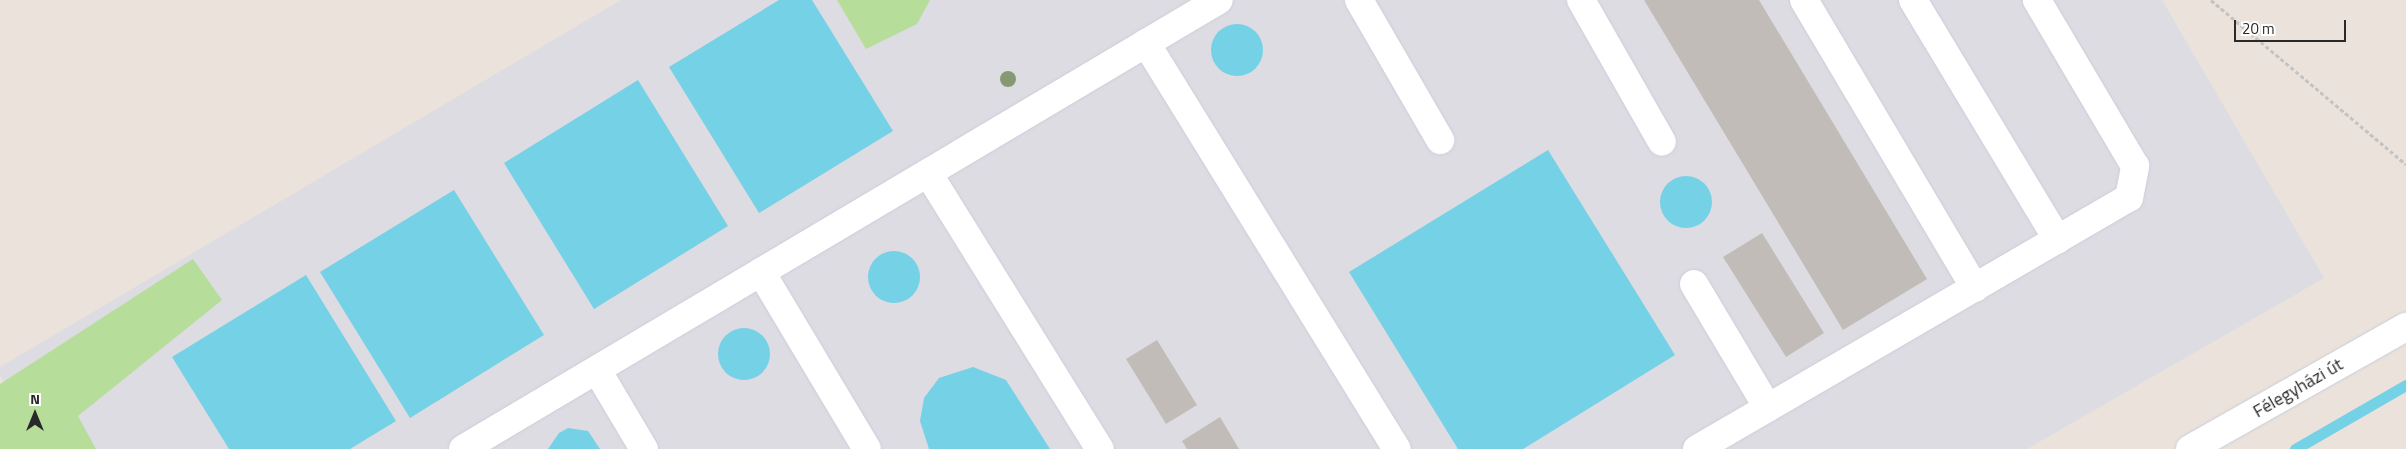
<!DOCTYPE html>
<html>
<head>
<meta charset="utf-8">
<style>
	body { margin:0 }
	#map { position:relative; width:2406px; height:449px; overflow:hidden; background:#eae2db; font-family:"Titillium Web",sans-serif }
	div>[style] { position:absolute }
	.industrial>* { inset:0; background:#dddce3 }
	.green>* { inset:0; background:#b7dd9b }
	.water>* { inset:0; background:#75d1e5 }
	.round { border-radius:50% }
	.stream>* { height:11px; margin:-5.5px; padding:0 5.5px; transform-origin:5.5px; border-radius:5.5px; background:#75d1e5 }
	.building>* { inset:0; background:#c2bcb8 }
	.path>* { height:3px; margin-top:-1.5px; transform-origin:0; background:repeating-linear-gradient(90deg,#c3c3c3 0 4px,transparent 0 6.5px) }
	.roads { filter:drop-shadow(0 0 1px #caceda) drop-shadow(0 0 1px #caceda) }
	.minor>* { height:28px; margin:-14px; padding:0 14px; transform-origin:14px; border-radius:14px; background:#fff }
	.trees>* { width:16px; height:16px; margin:-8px; border-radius:50%; background:#859a74 }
	span { translate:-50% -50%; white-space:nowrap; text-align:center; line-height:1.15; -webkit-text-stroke:4.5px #fff; paint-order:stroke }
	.street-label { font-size:18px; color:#292929 }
	.north { position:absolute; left:10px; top:389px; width:50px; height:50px; -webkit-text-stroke:4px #fff; paint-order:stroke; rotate:0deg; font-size:14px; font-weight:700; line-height:20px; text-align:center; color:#292929 }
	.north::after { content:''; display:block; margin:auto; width:18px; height:22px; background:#292929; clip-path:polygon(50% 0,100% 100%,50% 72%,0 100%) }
	.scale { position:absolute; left:2234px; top:20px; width:112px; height:22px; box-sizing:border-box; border:2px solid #292929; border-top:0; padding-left:6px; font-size:15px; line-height:18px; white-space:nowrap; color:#292929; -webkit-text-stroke:4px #fff; paint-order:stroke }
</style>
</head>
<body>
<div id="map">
	<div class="industrial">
		<div style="clip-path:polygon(621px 0,2162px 0,2324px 278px,2027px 449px,43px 449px,0 375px,0 367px)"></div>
	</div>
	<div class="green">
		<div style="clip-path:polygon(837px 0,930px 0,917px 24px,866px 49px)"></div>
		<div style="clip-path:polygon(193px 259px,222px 300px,78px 416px,96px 449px,0 449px,0 384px)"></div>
	</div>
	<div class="water">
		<div style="clip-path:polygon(779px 0,812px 0,893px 131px,759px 213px,669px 67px)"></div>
		<div class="round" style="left:1211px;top:24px;width:52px;height:52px"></div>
		<div style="clip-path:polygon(638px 80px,728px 226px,594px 309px,504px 163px)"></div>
		<div style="clip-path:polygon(1548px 150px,1675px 355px,1523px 449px,1458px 449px,1349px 272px)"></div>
		<div class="round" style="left:1660px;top:176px;width:52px;height:52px"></div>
		<div style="clip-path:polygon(454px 190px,544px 335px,410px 418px,320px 272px)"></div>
		<div class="round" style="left:868px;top:251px;width:52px;height:52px"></div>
		<div style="clip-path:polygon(306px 275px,396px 421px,350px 449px,229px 449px,172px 357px)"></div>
		<div class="round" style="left:718px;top:328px;width:52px;height:52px"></div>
		<div style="clip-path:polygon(973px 367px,1006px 380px,1050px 449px,929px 449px,920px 421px,924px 398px,939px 378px)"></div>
		<div style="clip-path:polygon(568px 428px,588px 431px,600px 449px,548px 449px,559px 433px)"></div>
	</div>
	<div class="stream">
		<div style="left:2295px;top:449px;width:128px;rotate:-30deg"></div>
	</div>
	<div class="building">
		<div style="clip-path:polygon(1644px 0,1759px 0,1927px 279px,1843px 330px)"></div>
		<div style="clip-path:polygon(1762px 233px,1824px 333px,1786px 357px,1723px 257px)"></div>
		<div style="clip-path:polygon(1157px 340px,1197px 405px,1166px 424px,1126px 359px)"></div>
		<div style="clip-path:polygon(1220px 417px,1239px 449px,1187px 449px,1182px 441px)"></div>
	</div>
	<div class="path">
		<div style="left:2211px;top:0;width:255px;rotate:40.1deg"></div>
	</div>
	<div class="roads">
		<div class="minor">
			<div style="left:1359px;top:0;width:162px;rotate:59.9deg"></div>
			<div style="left:1581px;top:0;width:163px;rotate:60.3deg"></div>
			<div style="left:1804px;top:0;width:335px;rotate:59.3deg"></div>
			<div style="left:1913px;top:0;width:280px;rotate:58.9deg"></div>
			<div style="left:1146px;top:43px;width:477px;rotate:58.3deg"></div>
			<div style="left:928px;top:173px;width:325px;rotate:58.1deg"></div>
			<div style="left:761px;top:272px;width:206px;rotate:59.1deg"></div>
			<div style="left:1694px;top:284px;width:144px;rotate:59.2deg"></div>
			<div style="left:597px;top:370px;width:92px;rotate:59.3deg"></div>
			<div style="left:463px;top:449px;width:879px;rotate:-30.71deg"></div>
			<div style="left:1697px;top:449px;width:500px;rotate:-30.2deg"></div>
			<div style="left:2129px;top:198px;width:33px;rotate:-79deg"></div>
			<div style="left:2135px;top:166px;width:193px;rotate:-120.6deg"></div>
			<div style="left:2190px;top:449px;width:248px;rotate:-29.5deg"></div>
		</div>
	</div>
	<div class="trees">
		<div style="left:1008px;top:79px"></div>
	</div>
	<div class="street-label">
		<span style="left:2298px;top:388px;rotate:-30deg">Félegyházi út</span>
	</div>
	<div class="north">N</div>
	<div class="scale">20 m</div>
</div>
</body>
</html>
